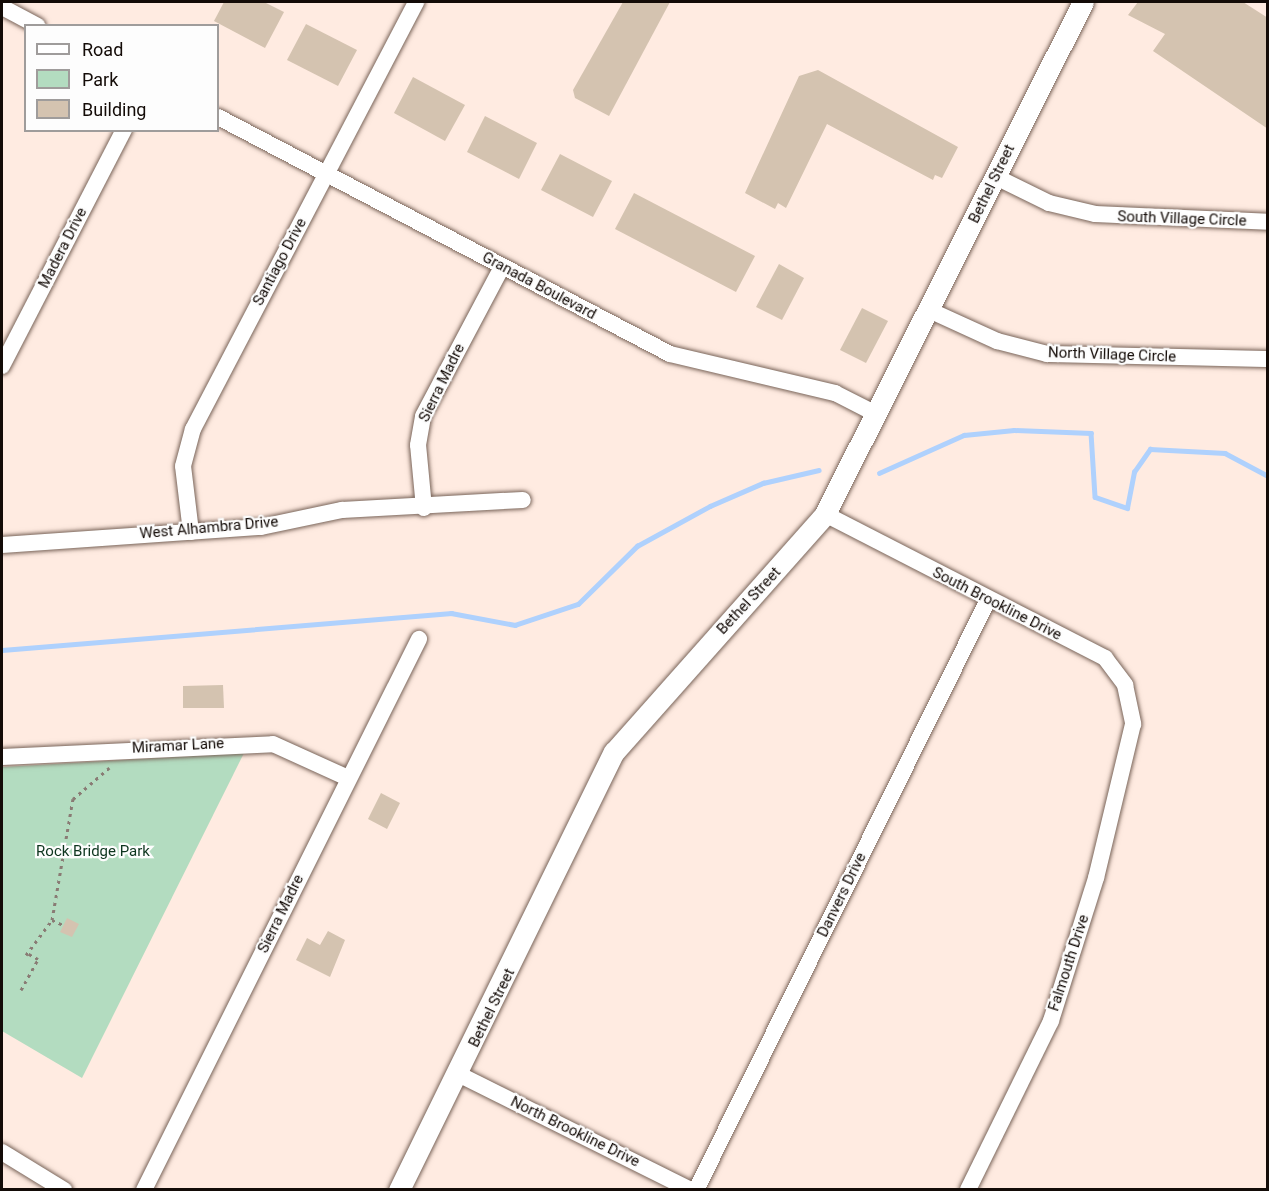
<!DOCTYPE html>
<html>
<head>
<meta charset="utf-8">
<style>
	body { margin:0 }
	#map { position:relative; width:1269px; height:1191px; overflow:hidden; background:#ffebe1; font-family:Roboto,sans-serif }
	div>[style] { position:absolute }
	.green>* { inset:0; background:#b3dcc0 }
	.stream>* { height:4.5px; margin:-2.25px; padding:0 2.25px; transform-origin:2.25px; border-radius:2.25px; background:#afd1fd }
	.building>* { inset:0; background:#d4c3b0 }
	.path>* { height:3px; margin-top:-1.5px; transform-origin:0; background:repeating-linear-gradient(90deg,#897b74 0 3px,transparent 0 7.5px) }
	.roads { filter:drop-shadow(0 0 2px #796459) drop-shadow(0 0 2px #796459) }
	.minor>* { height:16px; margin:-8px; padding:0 8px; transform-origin:8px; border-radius:8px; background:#fff }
	.tertiary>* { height:21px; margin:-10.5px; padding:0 10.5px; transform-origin:10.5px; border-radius:10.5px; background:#fff }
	span { translate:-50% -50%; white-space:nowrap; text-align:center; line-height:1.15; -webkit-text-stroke:4.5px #fdfdfd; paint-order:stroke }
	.street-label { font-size:15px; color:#130b07 }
	.park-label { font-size:15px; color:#0d351e }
	.frame { position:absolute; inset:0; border:3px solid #130b07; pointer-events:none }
	.legend { position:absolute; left:24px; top:24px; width:195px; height:108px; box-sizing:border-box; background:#fdfdfd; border:2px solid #9f9c9b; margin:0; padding:8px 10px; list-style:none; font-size:18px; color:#130b07 }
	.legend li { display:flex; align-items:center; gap:12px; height:30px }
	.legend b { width:30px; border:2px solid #9f9c9b }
</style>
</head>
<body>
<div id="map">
	<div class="green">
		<div style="clip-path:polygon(244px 753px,82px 1078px,2px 1031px,2px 767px)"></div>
	</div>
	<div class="stream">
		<div style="left:879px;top:473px;width:93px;rotate:-24.1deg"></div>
		<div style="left:964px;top:435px;width:50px;rotate:-5.7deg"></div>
		<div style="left:1014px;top:430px;width:77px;rotate:2.2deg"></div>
		<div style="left:1091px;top:433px;width:64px;rotate:86.4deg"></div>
		<div style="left:1095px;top:497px;width:34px;rotate:19deg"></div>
		<div style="left:1127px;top:508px;width:37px;rotate:-79deg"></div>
		<div style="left:1134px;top:472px;width:28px;rotate:-55deg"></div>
		<div style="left:1150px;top:449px;width:75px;rotate:3.1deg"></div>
		<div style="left:1225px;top:453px;width:49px;rotate:28.1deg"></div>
		<div style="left:2px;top:650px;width:451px;rotate:-4.7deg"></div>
		<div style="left:451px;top:613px;width:65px;rotate:10.6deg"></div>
		<div style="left:515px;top:625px;width:66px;rotate:-18.4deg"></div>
		<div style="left:578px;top:604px;width:83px;rotate:-44.5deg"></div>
		<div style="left:637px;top:546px;width:83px;rotate:-28.7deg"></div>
		<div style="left:710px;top:506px;width:58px;rotate:-23.5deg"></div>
		<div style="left:763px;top:483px;width:57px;rotate:-13.1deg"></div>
	</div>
	<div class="building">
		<div style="clip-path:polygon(224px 2px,264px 2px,284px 12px,265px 48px,214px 21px)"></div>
		<div style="clip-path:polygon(623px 2px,670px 2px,609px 116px,575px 98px,573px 90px)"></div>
		<div style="clip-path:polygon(1138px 2px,1243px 2px,1268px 18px,1268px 129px,1153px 51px,1165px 34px,1128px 15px)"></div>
		<div style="clip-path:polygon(306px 24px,357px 50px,338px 86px,287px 60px)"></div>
		<div style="clip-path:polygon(818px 70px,958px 147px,942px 178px,935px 175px,933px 180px,827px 124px,786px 208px,778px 203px,775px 209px,745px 193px,799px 76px)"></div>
		<div style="clip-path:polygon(413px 77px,465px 105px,445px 141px,394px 113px)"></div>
		<div style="clip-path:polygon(485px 116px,537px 143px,519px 179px,467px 152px)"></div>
		<div style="clip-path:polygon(560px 154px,612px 181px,593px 217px,541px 190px)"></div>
		<div style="clip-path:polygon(634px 193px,755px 256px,736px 292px,615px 229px)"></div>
		<div style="clip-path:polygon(779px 264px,804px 278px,782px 320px,756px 307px)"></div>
		<div style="clip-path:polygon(862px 308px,888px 321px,866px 363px,840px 350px)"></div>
		<div style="clip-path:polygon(223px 685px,224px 708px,183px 708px,183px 686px)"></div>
		<div style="clip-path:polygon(381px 793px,400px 803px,387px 829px,368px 819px)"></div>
		<div style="clip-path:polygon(67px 918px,79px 924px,72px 937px,60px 932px)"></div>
		<div style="clip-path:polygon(328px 931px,345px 940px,330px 977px,296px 960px,307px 938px,320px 945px)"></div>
	</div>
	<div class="path">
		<div style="left:52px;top:920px;width:12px;rotate:24deg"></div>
		<div style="left:26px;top:955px;width:44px;rotate:-53.4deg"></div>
		<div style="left:52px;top:920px;width:123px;rotate:-80.2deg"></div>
		<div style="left:73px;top:799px;width:48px;rotate:-40.7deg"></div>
		<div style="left:21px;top:990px;width:35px;rotate:-61deg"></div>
		<div style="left:38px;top:959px;width:13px;rotate:-151deg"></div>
	</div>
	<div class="roads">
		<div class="minor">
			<div style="left:2px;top:7px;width:40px;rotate:28deg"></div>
			<div style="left:218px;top:117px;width:510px;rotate:27.67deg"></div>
			<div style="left:670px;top:354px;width:170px;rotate:13.3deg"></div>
			<div style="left:835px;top:393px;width:46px;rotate:27.1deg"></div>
			<div style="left:996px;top:177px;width:59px;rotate:26.1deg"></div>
			<div style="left:1049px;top:203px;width:47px;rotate:13.4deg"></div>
			<div style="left:1095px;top:214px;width:173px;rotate:2.6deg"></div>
			<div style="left:929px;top:310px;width:75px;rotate:24.5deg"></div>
			<div style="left:997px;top:341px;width:52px;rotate:14.6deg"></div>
			<div style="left:1047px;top:354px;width:221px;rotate:1.3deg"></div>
			<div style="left:2px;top:366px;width:266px;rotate:-62.7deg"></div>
			<div style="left:424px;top:508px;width:63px;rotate:-95.4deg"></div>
			<div style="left:418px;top:445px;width:29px;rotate:-80deg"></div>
			<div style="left:423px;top:416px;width:169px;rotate:-62.1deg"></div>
			<div style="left:825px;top:514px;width:315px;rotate:27.2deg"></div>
			<div style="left:1105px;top:658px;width:34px;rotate:53deg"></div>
			<div style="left:1125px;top:685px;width:40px;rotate:78deg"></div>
			<div style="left:1133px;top:724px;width:158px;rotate:103.5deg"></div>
			<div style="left:1096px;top:878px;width:150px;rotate:107.5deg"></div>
			<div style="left:1051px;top:1021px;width:188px;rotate:116.2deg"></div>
			<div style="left:191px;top:532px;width:66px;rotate:-96.9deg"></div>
			<div style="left:183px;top:466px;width:38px;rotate:-75deg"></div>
			<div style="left:193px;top:429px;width:482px;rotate:-62.4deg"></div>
			<div style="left:2px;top:545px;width:260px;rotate:-4deg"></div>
			<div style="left:261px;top:527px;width:83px;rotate:-11.9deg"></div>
			<div style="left:342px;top:510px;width:181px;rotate:-3.2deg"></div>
			<div style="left:2px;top:757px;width:271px;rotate:-2.7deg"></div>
			<div style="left:273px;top:744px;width:82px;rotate:24.4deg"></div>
			<div style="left:460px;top:1075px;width:258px;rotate:26.5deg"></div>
			<div style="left:2px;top:1152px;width:73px;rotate:31.5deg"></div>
			<div style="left:144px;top:1190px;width:616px;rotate:-63.48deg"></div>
			<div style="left:696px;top:1190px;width:658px;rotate:-63.67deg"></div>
		</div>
		<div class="tertiary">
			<div style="left:399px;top:1190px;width:488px;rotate:-63.9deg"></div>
			<div style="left:614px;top:752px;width:318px;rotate:-48.4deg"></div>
			<div style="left:825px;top:514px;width:573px;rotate:-63.26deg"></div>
		</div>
	</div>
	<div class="street-label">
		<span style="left:992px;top:184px;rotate:-64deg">Bethel Street</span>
		<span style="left:1182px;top:219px;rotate:2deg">South Village Circle</span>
		<span style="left:63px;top:248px;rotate:-63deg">Madera Drive</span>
		<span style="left:280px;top:262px;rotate:-62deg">Santiago Drive</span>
		<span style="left:539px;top:286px;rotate:28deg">Granada Boulevard</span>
		<span style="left:1112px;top:355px;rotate:2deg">North Village Circle</span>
		<span style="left:442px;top:383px;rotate:-64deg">Sierra Madre</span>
		<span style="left:209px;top:528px;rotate:-5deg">West Alhambra Drive</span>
		<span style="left:749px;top:601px;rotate:-47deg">Bethel Street</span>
		<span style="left:997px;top:604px;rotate:27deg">South Brookline Drive</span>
		<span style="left:178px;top:746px;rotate:-3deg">Miramar Lane</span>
		<span style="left:842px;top:895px;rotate:-64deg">Danvers Drive</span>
		<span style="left:281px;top:914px;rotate:-64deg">Sierra Madre</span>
		<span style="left:1069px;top:963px;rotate:-72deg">Falmouth Drive</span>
		<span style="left:492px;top:1008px;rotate:-64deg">Bethel Street</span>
		<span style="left:575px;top:1132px;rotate:26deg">North Brookline Drive</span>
	</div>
	<div class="park-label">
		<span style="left:93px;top:852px">Rock Bridge Park</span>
	</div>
	<div class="frame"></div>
	<ul class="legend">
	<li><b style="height:8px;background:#fff"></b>Road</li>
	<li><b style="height:16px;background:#b3dcc0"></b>Park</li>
	<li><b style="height:16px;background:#d4c3b0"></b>Building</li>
	</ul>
</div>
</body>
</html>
